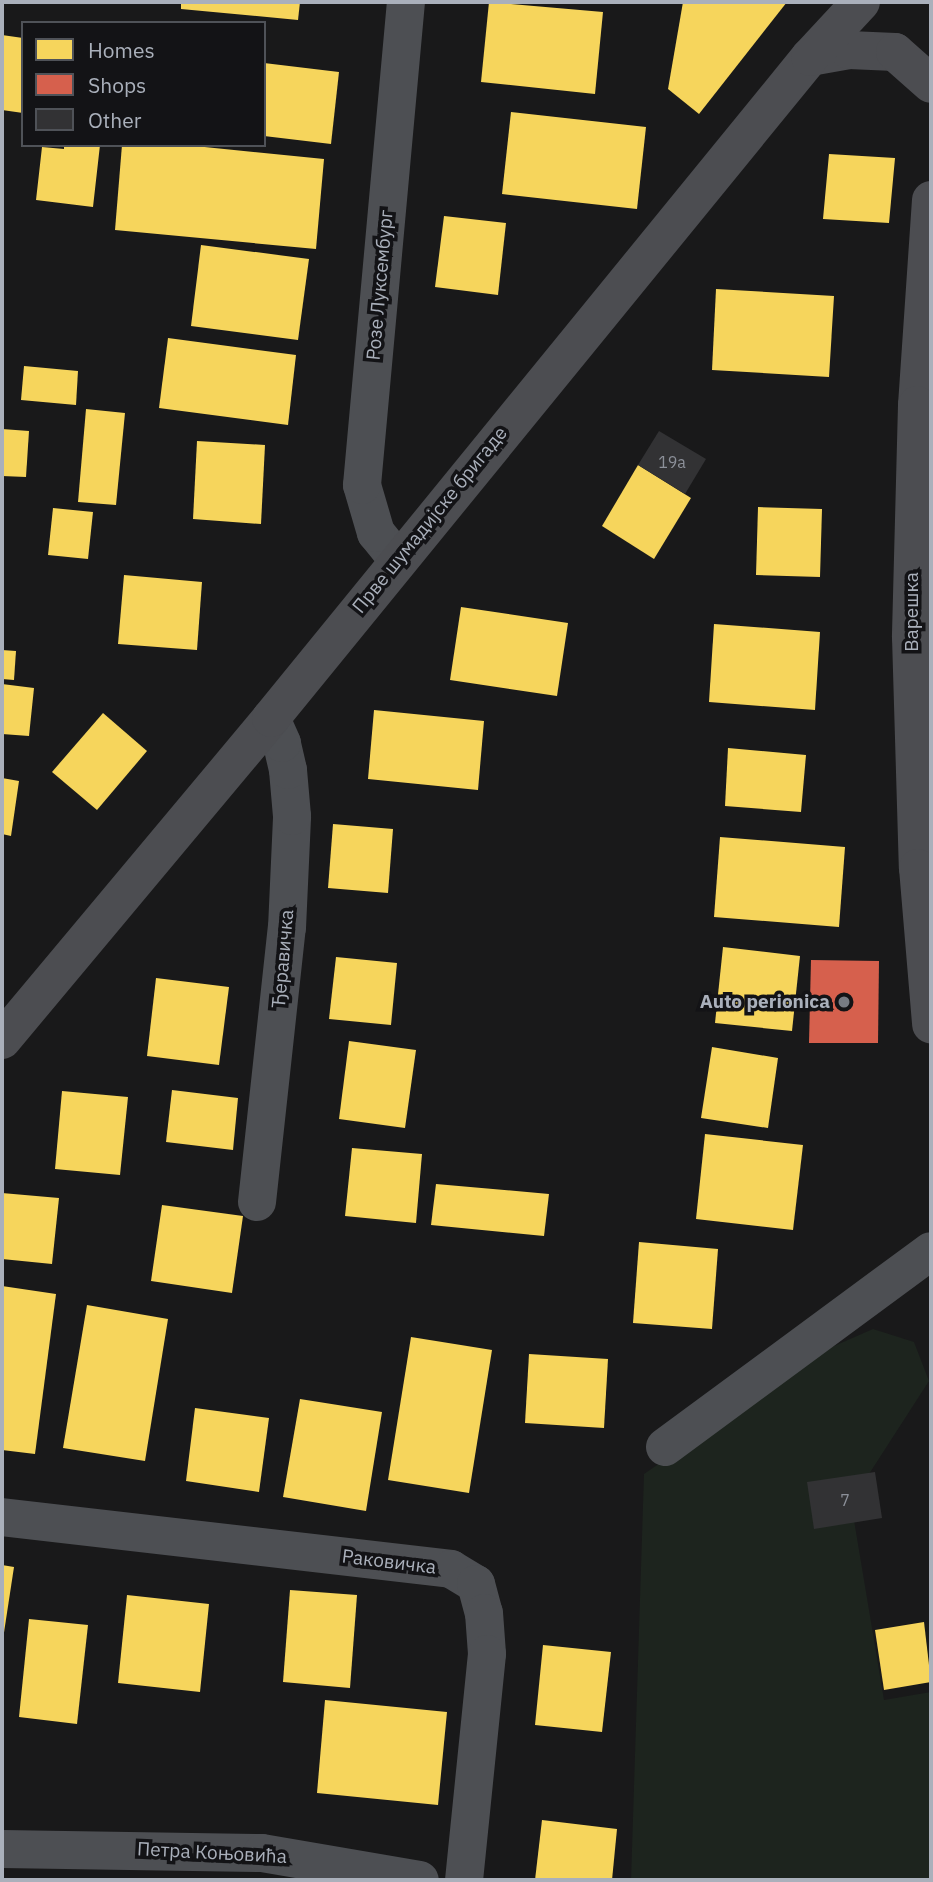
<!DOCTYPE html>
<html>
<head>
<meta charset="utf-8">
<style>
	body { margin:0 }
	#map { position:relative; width:933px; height:1882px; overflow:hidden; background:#19191a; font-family:"IBM Plex Sans",sans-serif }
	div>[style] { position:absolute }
	.green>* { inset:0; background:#1d241e }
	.homes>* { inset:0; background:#f6d55c }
	.shops>* { inset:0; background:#d6604d }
	.building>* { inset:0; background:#323234 }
	.street>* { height:38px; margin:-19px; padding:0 19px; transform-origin:19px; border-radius:19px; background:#4d4f53 }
	.secondary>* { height:38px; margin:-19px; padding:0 19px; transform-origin:19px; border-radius:19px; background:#4c4d51 }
	.dots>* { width:19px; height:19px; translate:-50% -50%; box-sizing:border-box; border:4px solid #131316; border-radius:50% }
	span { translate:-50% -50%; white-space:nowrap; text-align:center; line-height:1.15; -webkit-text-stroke:7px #131316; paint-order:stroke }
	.number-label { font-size:16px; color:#8c9099 }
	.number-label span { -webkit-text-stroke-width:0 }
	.street-label { font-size:19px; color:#aab0bb }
	.poi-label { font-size:19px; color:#aab0bb; font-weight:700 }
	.right { translate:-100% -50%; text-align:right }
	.frame { position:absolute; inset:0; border:4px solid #aab0bb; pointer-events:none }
	.legend { position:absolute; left:21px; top:21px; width:245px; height:126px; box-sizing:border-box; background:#131316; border:2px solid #4f5258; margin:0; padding:9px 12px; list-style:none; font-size:21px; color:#aab0bb }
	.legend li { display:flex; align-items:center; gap:14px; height:35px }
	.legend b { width:35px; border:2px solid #4f5258 }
</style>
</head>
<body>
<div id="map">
	<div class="green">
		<div style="clip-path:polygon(873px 1329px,914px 1342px,929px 1381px,851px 1502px,884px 1700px,931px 1692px,931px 1880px,631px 1880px,644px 1474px,825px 1350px)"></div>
	</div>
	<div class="homes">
		<div style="clip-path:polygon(181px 2px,300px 2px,298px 20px,181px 9px)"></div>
		<div style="clip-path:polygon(489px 2px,603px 12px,595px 94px,481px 82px)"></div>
		<div style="clip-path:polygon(683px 2px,787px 2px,699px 114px,668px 89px)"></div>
		<div style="clip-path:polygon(2px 35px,23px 38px,23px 113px,2px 110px)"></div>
		<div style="clip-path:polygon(264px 63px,339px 72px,331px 144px,264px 136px)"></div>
		<div style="clip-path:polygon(511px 112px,646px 127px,637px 209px,502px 194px)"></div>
		<div style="clip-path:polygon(64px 145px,100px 145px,93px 207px,36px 200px,42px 147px,64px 149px)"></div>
		<div style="clip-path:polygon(122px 145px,185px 145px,324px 159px,316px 249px,115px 230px)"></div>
		<div style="clip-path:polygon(829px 154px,895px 158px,889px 223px,823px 219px)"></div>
		<div style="clip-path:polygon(444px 216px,506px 223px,498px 295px,435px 287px)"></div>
		<div style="clip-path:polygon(201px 245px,309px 259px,298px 340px,191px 326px)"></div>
		<div style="clip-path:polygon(716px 289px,834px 296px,829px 377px,712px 370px)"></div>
		<div style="clip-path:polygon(168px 338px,296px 355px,288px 425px,159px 408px)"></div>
		<div style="clip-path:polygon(24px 366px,78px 371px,76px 405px,21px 400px)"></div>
		<div style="clip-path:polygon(86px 409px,125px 413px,116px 505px,78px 502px)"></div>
		<div style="clip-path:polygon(2px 429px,29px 431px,26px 477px,2px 476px)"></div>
		<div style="clip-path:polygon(197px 441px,265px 445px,261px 524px,193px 519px)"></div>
		<div style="clip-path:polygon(638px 465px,691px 498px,654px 559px,602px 526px)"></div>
		<div style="clip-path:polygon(758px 507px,822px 509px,820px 577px,756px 575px)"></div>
		<div style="clip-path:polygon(53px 508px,93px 512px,88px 559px,48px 555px)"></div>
		<div style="clip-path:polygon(124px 575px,202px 582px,197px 650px,118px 644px)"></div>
		<div style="clip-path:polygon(461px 607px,568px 623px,557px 696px,450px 680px)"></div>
		<div style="clip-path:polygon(714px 624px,820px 632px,815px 710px,709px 702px)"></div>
		<div style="clip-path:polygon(2px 650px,16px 651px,14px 680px,2px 679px)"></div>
		<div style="clip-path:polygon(2px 684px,34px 688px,29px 736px,2px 734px)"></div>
		<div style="clip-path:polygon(374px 710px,484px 721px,478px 790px,368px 779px)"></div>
		<div style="clip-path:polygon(103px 713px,147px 751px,97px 810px,52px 772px)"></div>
		<div style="clip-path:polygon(728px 748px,806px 755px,801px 812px,725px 806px)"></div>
		<div style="clip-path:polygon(2px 778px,19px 781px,11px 836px,2px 834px)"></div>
		<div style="clip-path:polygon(333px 824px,393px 829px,388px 893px,328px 888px)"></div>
		<div style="clip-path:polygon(720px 837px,845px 847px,839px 927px,714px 917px)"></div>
		<div style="clip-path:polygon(723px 947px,800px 956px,792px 1031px,715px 1023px)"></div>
		<div style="clip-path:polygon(336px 957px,397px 963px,391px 1025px,329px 1019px)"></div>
		<div style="clip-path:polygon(156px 978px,229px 987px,219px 1065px,147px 1056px)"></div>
		<div style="clip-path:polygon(349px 1041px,416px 1050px,405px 1128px,339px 1119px)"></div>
		<div style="clip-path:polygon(712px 1047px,778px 1058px,768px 1128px,701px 1118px)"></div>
		<div style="clip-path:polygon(172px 1090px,238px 1098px,233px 1150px,166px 1142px)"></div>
		<div style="clip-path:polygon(62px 1091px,128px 1097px,120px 1175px,55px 1169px)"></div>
		<div style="clip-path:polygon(705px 1134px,803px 1145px,793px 1230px,696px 1219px)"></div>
		<div style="clip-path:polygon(352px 1148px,422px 1154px,416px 1223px,345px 1216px)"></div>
		<div style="clip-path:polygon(436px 1184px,549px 1194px,544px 1236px,431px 1225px)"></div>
		<div style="clip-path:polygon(2px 1193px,59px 1198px,52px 1264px,2px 1259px)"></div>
		<div style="clip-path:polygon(162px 1205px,243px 1216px,232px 1293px,151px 1281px)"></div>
		<div style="clip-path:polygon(639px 1242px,718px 1249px,712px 1329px,633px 1323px)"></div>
		<div style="clip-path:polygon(2px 1286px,56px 1294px,35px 1454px,2px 1450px)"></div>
		<div style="clip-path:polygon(87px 1305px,168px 1319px,145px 1461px,63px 1448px)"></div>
		<div style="clip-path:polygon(411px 1337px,492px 1350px,469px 1493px,388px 1480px)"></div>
		<div style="clip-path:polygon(529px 1354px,608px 1359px,604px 1428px,525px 1423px)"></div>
		<div style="clip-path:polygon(300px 1399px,382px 1412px,366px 1511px,283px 1497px)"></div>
		<div style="clip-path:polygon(195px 1408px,269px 1418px,259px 1492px,186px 1481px)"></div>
		<div style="clip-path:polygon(2px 1565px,14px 1567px,3px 1639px,2px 1639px)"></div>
		<div style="clip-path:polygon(290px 1590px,357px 1595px,350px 1688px,283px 1682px)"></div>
		<div style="clip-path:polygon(127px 1595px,209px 1604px,200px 1692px,118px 1683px)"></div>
		<div style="clip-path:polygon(29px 1619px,88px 1625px,77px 1724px,19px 1717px)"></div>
		<div style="clip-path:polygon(924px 1622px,931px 1682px,884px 1690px,875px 1630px)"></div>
		<div style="clip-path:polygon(543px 1645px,611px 1652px,602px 1732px,535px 1725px)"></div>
		<div style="clip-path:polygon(325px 1700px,447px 1712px,438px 1805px,317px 1793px)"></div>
		<div style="clip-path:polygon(542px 1820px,617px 1829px,612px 1880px,535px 1880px)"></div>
	</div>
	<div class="shops">
		<div style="clip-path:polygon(811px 960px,879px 961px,878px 1043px,809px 1043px)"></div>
	</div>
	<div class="building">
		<div style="clip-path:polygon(659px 431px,706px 459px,685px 494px,638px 465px)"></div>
		<div style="clip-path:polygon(875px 1472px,882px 1518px,814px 1529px,807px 1482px)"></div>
	</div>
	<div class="street">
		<div style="left:398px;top:560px;width:35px;rotate:-129deg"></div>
		<div style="left:376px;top:533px;width:50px;rotate:-106.3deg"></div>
		<div style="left:362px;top:485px;width:485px;rotate:-84.8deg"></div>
		<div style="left:257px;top:1202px;width:276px;rotate:-83.8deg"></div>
		<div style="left:287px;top:928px;width:112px;rotate:-87.4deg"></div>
		<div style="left:292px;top:816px;width:46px;rotate:-95deg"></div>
		<div style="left:288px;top:770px;width:28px;rotate:-103deg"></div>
		<div style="left:282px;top:743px;width:27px;rotate:-114deg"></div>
		<div style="left:665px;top:1447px;width:330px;rotate:-36.4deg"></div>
		<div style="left:2px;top:1517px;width:452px;rotate:6.6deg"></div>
		<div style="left:451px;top:1569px;width:29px;rotate:31deg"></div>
		<div style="left:476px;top:1584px;width:30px;rotate:75deg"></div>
		<div style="left:484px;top:1613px;width:41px;rotate:85.8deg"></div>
		<div style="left:487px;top:1654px;width:227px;rotate:95.8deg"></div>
		<div style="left:2px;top:1849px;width:260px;rotate:0.9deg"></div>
		<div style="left:262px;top:1853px;width:160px;rotate:9.7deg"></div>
	</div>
	<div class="secondary">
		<div style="left:810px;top:57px;width:40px;rotate:-10deg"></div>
		<div style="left:849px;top:50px;width:46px;rotate:2.5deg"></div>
		<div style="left:895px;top:52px;width:48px;rotate:41.6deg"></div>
		<div style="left:931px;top:200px;width:205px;rotate:93.9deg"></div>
		<div style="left:917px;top:405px;width:232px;rotate:91.5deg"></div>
		<div style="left:911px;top:637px;width:231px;rotate:88.3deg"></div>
		<div style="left:918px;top:868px;width:157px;rotate:85.2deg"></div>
		<div style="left:2px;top:1040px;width:420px;rotate:-50.1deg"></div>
		<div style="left:271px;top:718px;width:853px;rotate:-50.81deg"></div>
		<div style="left:810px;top:57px;width:75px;rotate:-47.2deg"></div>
	</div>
	<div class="dots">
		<div style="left:844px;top:1002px;background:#777b83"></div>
	</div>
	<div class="number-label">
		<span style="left:672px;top:462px">19a</span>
		<span style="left:845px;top:1500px">7</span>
	</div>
	<div class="street-label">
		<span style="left:380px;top:285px;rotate:-85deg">Розе Луксембург</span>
		<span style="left:430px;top:520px;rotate:-51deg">Прве шумадијске бригаде</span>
		<span style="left:912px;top:612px;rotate:-90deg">Варешка</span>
		<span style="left:283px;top:959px;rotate:-85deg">Ђеравичка</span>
		<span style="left:389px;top:1562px;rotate:7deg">Раковичка</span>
		<span style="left:212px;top:1853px;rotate:3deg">Петра Коњовића</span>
	</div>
	<div class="poi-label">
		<span class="right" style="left:830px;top:1002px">Auto perionica</span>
	</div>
	<div class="frame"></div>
	<ul class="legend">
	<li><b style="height:19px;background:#f6d55c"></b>Homes</li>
	<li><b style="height:19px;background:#d6604d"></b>Shops</li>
	<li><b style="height:19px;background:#323234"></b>Other</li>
	</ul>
</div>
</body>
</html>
